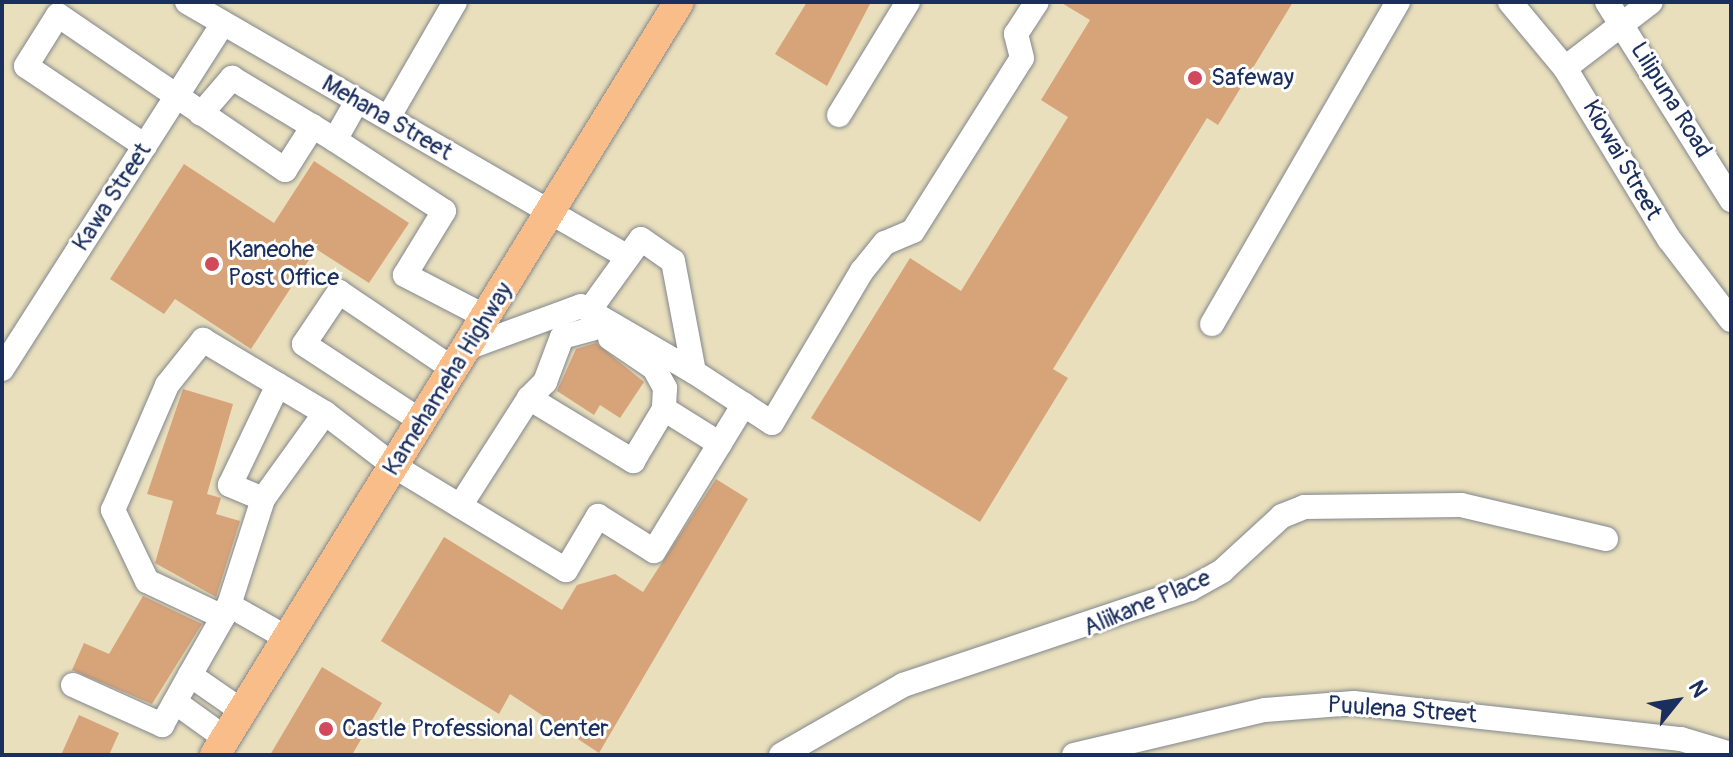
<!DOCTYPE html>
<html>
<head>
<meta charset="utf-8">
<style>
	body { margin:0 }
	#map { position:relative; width:1733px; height:757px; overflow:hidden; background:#e9dfbc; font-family:Pangolin,sans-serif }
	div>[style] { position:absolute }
	.building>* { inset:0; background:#d7a47a }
	.roads { filter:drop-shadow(0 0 2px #82878d) drop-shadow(0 0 2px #82878d) }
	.minor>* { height:24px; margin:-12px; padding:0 12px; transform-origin:12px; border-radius:12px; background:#fff }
	.major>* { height:30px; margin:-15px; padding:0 15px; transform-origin:15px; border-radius:15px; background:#f8bd88 }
	.dots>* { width:22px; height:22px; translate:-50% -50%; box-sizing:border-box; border:4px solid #fff; border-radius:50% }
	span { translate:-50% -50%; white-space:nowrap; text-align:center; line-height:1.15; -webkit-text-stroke:6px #fff; paint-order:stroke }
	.poi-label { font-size:24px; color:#1b2f5e }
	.left { translate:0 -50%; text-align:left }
	.street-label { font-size:24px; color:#1b2f5e }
	.frame { position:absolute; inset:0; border:4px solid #1b2f5e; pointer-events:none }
	.north { position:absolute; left:1637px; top:661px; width:80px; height:80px; -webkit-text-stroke:6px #fff; paint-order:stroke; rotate:60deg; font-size:22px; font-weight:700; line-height:32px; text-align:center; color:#1b2f5e }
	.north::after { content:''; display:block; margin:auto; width:28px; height:36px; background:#1b2f5e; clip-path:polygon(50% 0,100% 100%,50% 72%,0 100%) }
</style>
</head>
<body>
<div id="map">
	<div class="building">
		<div style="clip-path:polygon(807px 2px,871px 2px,827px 86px,775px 54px)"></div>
		<div style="clip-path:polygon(1060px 2px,1293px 2px,1218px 125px,1207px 118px,1053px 369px,1068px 378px,980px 522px,811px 418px,910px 258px,961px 291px,1068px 117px,1041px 100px,1090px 20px)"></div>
		<div style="clip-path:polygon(314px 161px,409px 223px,369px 283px,316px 249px,251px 349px,175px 299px,164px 314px,110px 279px,184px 164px,274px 223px)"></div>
		<div style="clip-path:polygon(596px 343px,644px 382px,620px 418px,600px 405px,594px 415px,557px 391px,576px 349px)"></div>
		<div style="clip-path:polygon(183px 389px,233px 404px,207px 494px,221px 498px,216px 514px,240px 521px,216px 597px,155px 563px,173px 501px,147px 494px)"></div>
		<div style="clip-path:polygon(716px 479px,748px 499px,599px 753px,510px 694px,499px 714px,381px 641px,444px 537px,562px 610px,577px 585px,615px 574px,643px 592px)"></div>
		<div style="clip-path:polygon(143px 596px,202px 624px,152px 704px,72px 670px,84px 643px,109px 654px)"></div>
		<div style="clip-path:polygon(322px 667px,382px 703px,352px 755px,270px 755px)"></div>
		<div style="clip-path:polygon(79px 715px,119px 733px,109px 755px,61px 755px)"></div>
	</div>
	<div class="roads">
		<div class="minor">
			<div style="left:187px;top:2px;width:509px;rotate:30.04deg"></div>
			<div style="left:1510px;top:2px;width:86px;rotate:50.2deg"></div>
			<div style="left:1565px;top:68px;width:200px;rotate:58.7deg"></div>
			<div style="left:1669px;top:239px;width:102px;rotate:52.6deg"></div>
			<div style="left:1607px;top:2px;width:234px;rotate:57.9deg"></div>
			<div style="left:1565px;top:68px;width:108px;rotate:-37.5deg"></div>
			<div style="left:201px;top:114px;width:48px;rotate:-49.3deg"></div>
			<div style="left:232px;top:78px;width:120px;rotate:31deg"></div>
			<div style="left:335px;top:140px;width:45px;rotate:-60.6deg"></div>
			<div style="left:839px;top:115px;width:132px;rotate:-58.6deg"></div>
			<div style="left:388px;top:118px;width:134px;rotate:-60deg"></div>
			<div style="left:335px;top:140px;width:130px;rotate:33.1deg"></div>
			<div style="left:444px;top:211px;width:75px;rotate:121.4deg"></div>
			<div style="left:405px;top:275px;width:91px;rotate:27.4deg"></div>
			<div style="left:145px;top:146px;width:143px;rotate:-146.1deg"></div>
			<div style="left:26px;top:66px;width:60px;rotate:-57.9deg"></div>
			<div style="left:58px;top:15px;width:275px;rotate:34.3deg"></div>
			<div style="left:285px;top:170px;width:52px;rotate:-57.5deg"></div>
			<div style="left:591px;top:308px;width:85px;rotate:-54.1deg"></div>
			<div style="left:641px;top:239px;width:39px;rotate:35deg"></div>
			<div style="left:673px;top:261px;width:113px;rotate:79.3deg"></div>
			<div style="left:694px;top:372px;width:93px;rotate:33.2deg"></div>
			<div style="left:772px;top:423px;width:177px;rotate:-59.4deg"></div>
			<div style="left:862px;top:271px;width:36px;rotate:-51deg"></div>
			<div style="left:885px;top:243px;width:30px;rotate:-23deg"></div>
			<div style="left:913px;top:231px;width:204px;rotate:-57.8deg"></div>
			<div style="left:1022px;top:58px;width:25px;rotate:-104deg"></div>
			<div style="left:1016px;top:34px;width:38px;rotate:-57deg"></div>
			<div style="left:1212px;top:324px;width:372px;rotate:-60deg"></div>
			<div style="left:610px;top:338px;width:53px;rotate:34.3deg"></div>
			<div style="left:654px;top:368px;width:23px;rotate:61deg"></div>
			<div style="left:665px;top:388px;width:21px;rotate:93deg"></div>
			<div style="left:467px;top:348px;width:121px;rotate:-20.2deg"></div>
			<div style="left:581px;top:306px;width:131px;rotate:30.3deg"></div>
			<div style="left:2px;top:369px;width:410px;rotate:-57.4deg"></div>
			<div style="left:529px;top:398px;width:23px;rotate:-45deg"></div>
			<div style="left:545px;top:382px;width:48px;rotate:-69.3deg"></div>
			<div style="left:562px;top:337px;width:31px;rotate:-15deg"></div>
			<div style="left:421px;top:421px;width:140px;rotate:-146.7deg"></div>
			<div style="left:304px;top:344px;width:63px;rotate:-56.1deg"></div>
			<div style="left:339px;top:292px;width:138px;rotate:34deg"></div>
			<div style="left:263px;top:499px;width:36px;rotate:-157deg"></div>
			<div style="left:230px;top:485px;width:111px;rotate:-64.4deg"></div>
			<div style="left:460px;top:506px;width:128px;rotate:-57.4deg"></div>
			<div style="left:529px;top:398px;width:122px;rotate:31.2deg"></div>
			<div style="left:633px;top:461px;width:61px;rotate:-59.2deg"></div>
			<div style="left:664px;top:409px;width:66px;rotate:32deg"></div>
			<div style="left:229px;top:605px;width:13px;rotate:117deg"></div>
			<div style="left:223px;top:617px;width:84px;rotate:-154.7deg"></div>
			<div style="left:147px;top:581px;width:79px;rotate:-115.6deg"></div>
			<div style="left:113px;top:510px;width:136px;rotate:-66.6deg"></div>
			<div style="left:167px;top:385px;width:58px;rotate:-51.3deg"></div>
			<div style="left:203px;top:340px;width:142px;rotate:30.9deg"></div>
			<div style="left:223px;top:617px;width:67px;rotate:119.6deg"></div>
			<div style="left:190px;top:675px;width:63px;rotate:34.7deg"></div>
			<div style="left:287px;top:638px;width:67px;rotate:-150.4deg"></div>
			<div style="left:229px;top:605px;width:111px;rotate:-72.2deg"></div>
			<div style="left:263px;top:499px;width:106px;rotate:-54.2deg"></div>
			<div style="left:325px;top:413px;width:87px;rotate:37.5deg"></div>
			<div style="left:394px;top:466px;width:201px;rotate:31.2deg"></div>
			<div style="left:566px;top:570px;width:63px;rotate:-59.3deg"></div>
			<div style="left:598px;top:516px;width:66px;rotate:32deg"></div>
			<div style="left:654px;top:551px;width:172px;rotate:-58.5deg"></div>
			<div style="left:73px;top:685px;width:98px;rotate:24.2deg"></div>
			<div style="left:162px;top:725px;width:57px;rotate:-60.8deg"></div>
			<div style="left:175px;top:702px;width:62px;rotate:35.8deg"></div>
			<div style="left:781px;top:755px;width:141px;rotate:-29.8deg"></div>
			<div style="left:903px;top:685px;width:303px;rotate:-18.5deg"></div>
			<div style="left:1190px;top:589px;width:37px;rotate:-29deg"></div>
			<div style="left:1222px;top:571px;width:81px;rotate:-42.5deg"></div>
			<div style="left:1282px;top:516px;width:24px;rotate:-22deg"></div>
			<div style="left:1304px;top:507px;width:157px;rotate:-0.7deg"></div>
			<div style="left:1461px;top:505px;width:149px;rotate:13.2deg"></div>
			<div style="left:1074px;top:755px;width:196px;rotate:-13.3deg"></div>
			<div style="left:1265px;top:710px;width:89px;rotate:-4.5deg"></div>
			<div style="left:1354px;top:703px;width:329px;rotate:6.3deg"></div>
			<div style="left:1681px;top:739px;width:52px;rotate:16.7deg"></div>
		</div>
		<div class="major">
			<div style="left:215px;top:755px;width:884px;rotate:-58.36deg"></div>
		</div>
	</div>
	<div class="dots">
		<div style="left:1195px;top:78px;background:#d1495b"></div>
		<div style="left:212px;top:264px;background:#d1495b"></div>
		<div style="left:326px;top:729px;background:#d1495b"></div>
	</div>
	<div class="poi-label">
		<span class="left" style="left:1211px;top:78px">Safeway</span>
		<span class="left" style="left:228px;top:264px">Kaneohe<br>Post Office</span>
		<span class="left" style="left:342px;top:729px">Castle Professional Center</span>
	</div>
	<div class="street-label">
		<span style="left:1671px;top:100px;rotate:58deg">Lilipuna Road</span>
		<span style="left:387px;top:118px;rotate:30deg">Mehana Street</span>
		<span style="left:1622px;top:160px;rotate:60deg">Kiowai Street</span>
		<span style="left:112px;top:197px;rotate:-57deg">Kawa Street</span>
		<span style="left:448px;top:379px;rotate:-58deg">Kamehameha Highway</span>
		<span style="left:1147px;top:603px;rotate:-23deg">Aliikane Place</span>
		<span style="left:1402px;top:710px;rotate:4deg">Puulena Street</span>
	</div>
	<div class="frame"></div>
	<div class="north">N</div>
</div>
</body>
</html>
